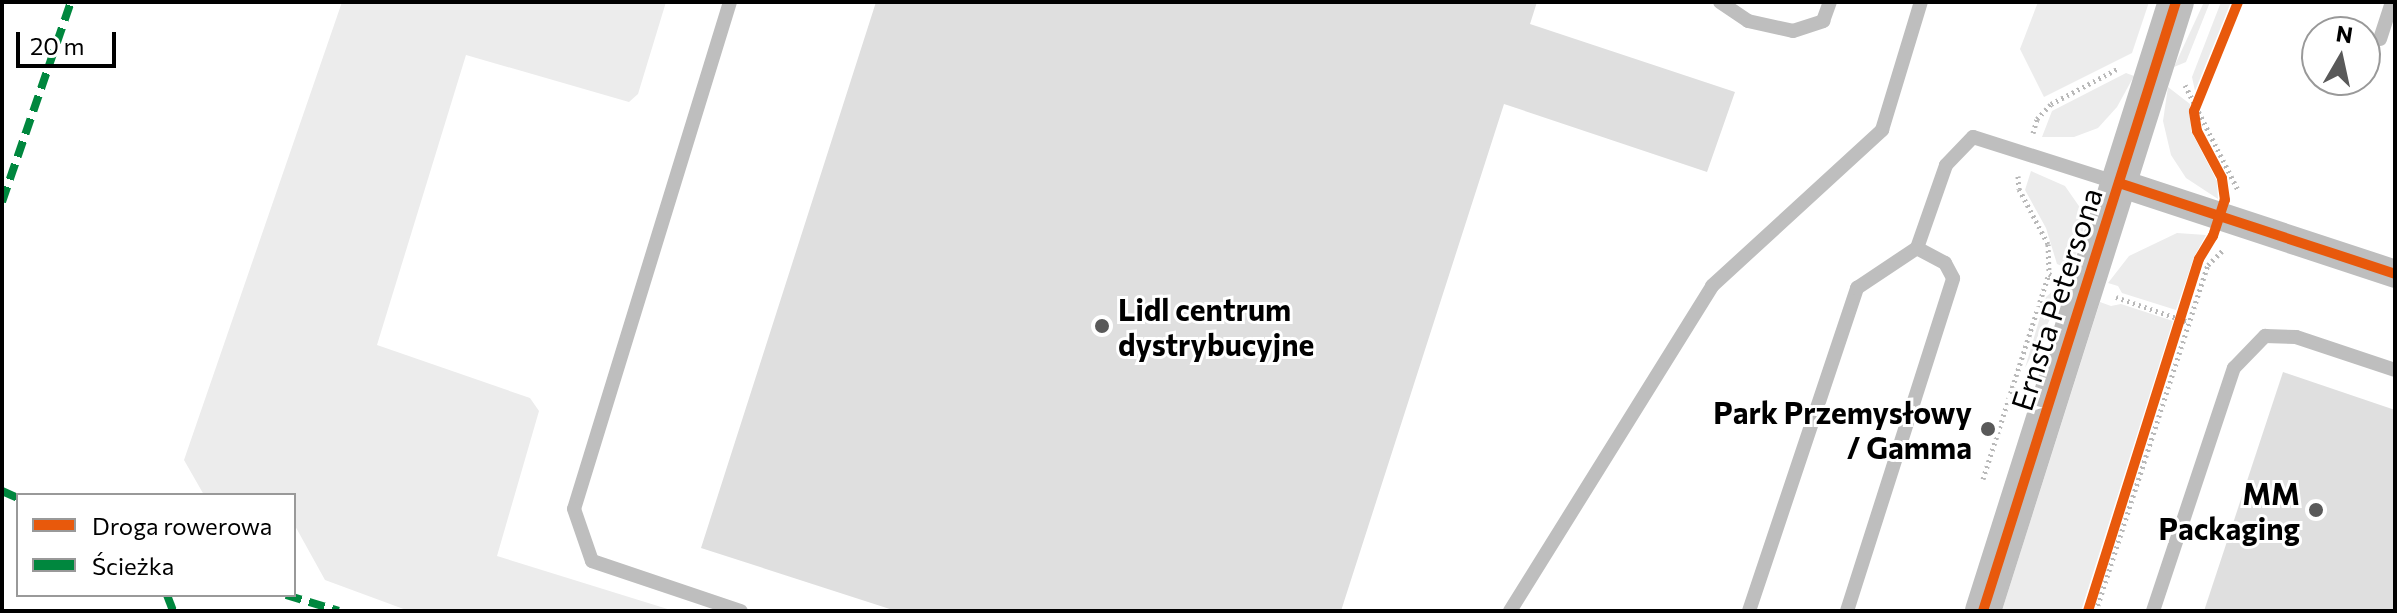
<!DOCTYPE html>
<html>
<head>
<meta charset="utf-8">
<style>
	body { margin:0 }
	#map { position:relative; width:2397px; height:613px; overflow:hidden; background:#fff; font-family:Commissioner,sans-serif }
	div>[style] { position:absolute }
	.green>* { inset:0; background:#ececec }
	.building>* { inset:0; background:#dfdfdf }
	.path>* { height:5px; margin-top:-2.5px; transform-origin:0; background:repeating-linear-gradient(90deg,#b9b9b9 0 2px,transparent 0 6px) }
	.service>* { height:14px; margin:-7px; padding:0 7px; transform-origin:7px; border-radius:7px; background:#bebebe }
	.minor>* { height:28px; margin:-14px; padding:0 14px; transform-origin:14px; border-radius:14px; background:#bebebe }
	.tertiary>* { height:36px; margin:-18px; padding:0 18px; transform-origin:18px; border-radius:18px; background:#bebebe }
	.quiet>* { height:8px; margin-top:-4px; transform-origin:0; background:repeating-linear-gradient(90deg,#00873e 0 16px,transparent 0 24px) }
	.cycleway>* { height:10px; margin:-5px; padding:0 5px; transform-origin:5px; border-radius:5px; background:#e8590c }
	.dots>* { width:22px; height:22px; translate:-50% -50%; box-sizing:border-box; border:4px solid #fff; border-radius:50% }
	span { translate:-50% -50%; white-space:nowrap; text-align:center; line-height:1.15; -webkit-text-stroke:6px #fff; paint-order:stroke }
	.street-label { font-size:30px; color:#000 }
	.poi-label { font-size:30px; color:#000; font-weight:700 }
	.left { translate:0 -50%; text-align:left }
	.right { translate:-100% -50%; text-align:right }
	.frame { position:absolute; inset:0; border:4px solid #000; pointer-events:none }
	.legend { position:absolute; left:16px; top:493px; width:280px; height:104px; box-sizing:border-box; background:#fff; border:2px solid #999; margin:0; padding:10px 14px; list-style:none; font-size:24px; color:#000 }
	.legend li { display:flex; align-items:center; gap:16px; height:40px }
	.legend b { width:40px; border:2px solid #999 }
	.north { position:absolute; left:2301px; top:16px; width:80px; height:80px; box-sizing:border-box; background:#fff; border:2px solid #999; border-radius:50%; rotate:9deg; font-size:22px; font-weight:700; line-height:32px; text-align:center; color:#000 }
	.north::after { content:''; display:block; margin:auto; width:28px; height:36px; background:#595959; clip-path:polygon(50% 0,100% 100%,50% 72%,0 100%) }
	.scale { position:absolute; left:16px; top:32px; width:100px; height:36px; box-sizing:border-box; border:4px solid #000; border-top:0; padding-left:10px; font-size:24px; line-height:28px; white-space:nowrap; color:#000; -webkit-text-stroke:6px #fff; paint-order:stroke }
</style>
</head>
<body>
<div id="map">
	<div class="green">
		<div style="clip-path:polygon(342px 2px,666px 2px,638px 94px,629px 102px,466px 55px,377px 345px,530px 398px,539px 411px,497px 556px,674px 611px,409px 611px,325px 580px,294px 524px,294px 495px,204px 495px,184px 460px)"></div>
		<div style="clip-path:polygon(2038px 2px,2149px 2px,2132px 53px,2044px 97px,2020px 49px)"></div>
		<div style="clip-path:polygon(2204px 2px,2210px 2px,2186px 62px,2174px 67px)"></div>
		<div style="clip-path:polygon(2221px 2px,2231px 2px,2195px 91px,2192px 77px)"></div>
		<div style="clip-path:polygon(2126px 73px,2134px 76px,2117px 107px,2098px 128px,2074px 137px,2042px 137px,2052px 111px)"></div>
		<div style="clip-path:polygon(2168px 87px,2190px 104px,2191px 131px,2217px 181px,2218px 199px,2186px 178px,2171px 155px,2163px 121px)"></div>
		<div style="clip-path:polygon(2031px 171px,2065px 186px,2081px 209px,2083px 230px,2072px 270px,2057px 264px,2046px 228px,2025px 190px)"></div>
		<div style="clip-path:polygon(2177px 233px,2206px 235px,2194px 257px,2176px 310px,2122px 293px,2118px 286px,2108px 283px,2129px 256px)"></div>
		<div style="clip-path:polygon(2054px 290px,2065px 290px,2025px 368px,2046px 297px)"></div>
		<div style="clip-path:polygon(2100px 302px,2111px 306px,2121px 304px,2173px 321px,2081px 611px,2002px 611px)"></div>
	</div>
	<div class="building">
		<div style="clip-path:polygon(876px 2px,1537px 2px,1530px 24px,1735px 92px,1707px 172px,1504px 104px,1341px 611px,896px 611px,701px 548px)"></div>
		<div style="clip-path:polygon(2283px 372px,2395px 410px,2395px 611px,2204px 611px)"></div>
	</div>
	<div class="path">
		<div style="left:2185px;top:85px;width:118px;rotate:63.2deg"></div>
		<div style="left:2033px;top:133px;width:15px;rotate:-74deg"></div>
		<div style="left:2037px;top:119px;width:21px;rotate:-47deg"></div>
		<div style="left:2051px;top:104px;width:75px;rotate:-27.9deg"></div>
		<div style="left:2018px;top:176px;width:13px;rotate:86deg"></div>
		<div style="left:2019px;top:189px;width:62px;rotate:62.2deg"></div>
		<div style="left:2048px;top:244px;width:30px;rotate:88deg"></div>
		<div style="left:2049px;top:274px;width:4px;rotate:27deg"></div>
		<div style="left:2116px;top:297px;width:76px;rotate:19.1deg"></div>
		<div style="left:1983px;top:479px;width:215px;rotate:-72.2deg"></div>
		<div style="left:2096px;top:611px;width:364px;rotate:-72.1deg"></div>
		<div style="left:2208px;top:265px;width:21px;rotate:-45deg"></div>
	</div>
	<div class="service">
		<div style="left:730px;top:2px;width:530px;rotate:107.1deg"></div>
		<div style="left:574px;top:509px;width:55px;rotate:70.9deg"></div>
		<div style="left:592px;top:561px;width:157px;rotate:18.6deg"></div>
		<div style="left:1720px;top:2px;width:34px;rotate:34deg"></div>
		<div style="left:1748px;top:21px;width:46px;rotate:12.5deg"></div>
		<div style="left:1793px;top:31px;width:32px;rotate:-18deg"></div>
		<div style="left:1823px;top:21px;width:20px;rotate:-70deg"></div>
		<div style="left:2380px;top:39px;width:39px;rotate:-72deg"></div>
		<div style="left:1510px;top:611px;width:383px;rotate:-58.1deg"></div>
		<div style="left:1712px;top:286px;width:231px;rotate:-42.5deg"></div>
		<div style="left:1882px;top:130px;width:134px;rotate:-73.1deg"></div>
		<div style="left:1749px;top:611px;width:341px;rotate:-71.5deg"></div>
		<div style="left:1857px;top:288px;width:72px;rotate:-33.7deg"></div>
		<div style="left:1917px;top:248px;width:88px;rotate:-70.7deg"></div>
		<div style="left:1946px;top:165px;width:39px;rotate:-46deg"></div>
		<div style="left:1973px;top:137px;width:152px;rotate:17.6deg"></div>
		<div style="left:1847px;top:611px;width:349px;rotate:-72.3deg"></div>
		<div style="left:1953px;top:278px;width:17px;rotate:-118deg"></div>
		<div style="left:1945px;top:263px;width:32px;rotate:-152deg"></div>
		<div style="left:2153px;top:611px;width:256px;rotate:-71.6deg"></div>
		<div style="left:2234px;top:368px;width:45px;rotate:-45.9deg"></div>
		<div style="left:2265px;top:336px;width:31px;rotate:2deg"></div>
		<div style="left:2296px;top:337px;width:104px;rotate:18.4deg"></div>
	</div>
	<div class="minor">
		<div style="left:2119px;top:183px;width:291px;rotate:18.2deg"></div>
	</div>
	<div class="tertiary">
		<div style="left:1983px;top:611px;width:639px;rotate:-72.42deg"></div>
	</div>
	<div class="quiet">
		<div style="left:2px;top:202px;width:212px;rotate:-71deg"></div>
		<div style="left:2px;top:491px;width:17px;rotate:24deg"></div>
		<div style="left:167px;top:595px;width:17px;rotate:69deg"></div>
		<div style="left:286px;top:595px;width:55px;rotate:16.8deg"></div>
	</div>
	<div class="cycleway">
		<div style="left:2119px;top:183px;width:291px;rotate:18.2deg"></div>
		<div style="left:1983px;top:611px;width:639px;rotate:-72.42deg"></div>
		<div style="left:2088px;top:611px;width:369px;rotate:-72.5deg"></div>
		<div style="left:2199px;top:259px;width:27px;rotate:-59deg"></div>
		<div style="left:2213px;top:236px;width:38px;rotate:-72deg"></div>
		<div style="left:2225px;top:200px;width:22px;rotate:-98deg"></div>
		<div style="left:2222px;top:178px;width:53px;rotate:-118deg"></div>
		<div style="left:2197px;top:131px;width:20px;rotate:-99deg"></div>
		<div style="left:2194px;top:111px;width:118px;rotate:-68deg"></div>
	</div>
	<div class="dots">
		<div style="left:1102px;top:326px;background:#595959"></div>
		<div style="left:1988px;top:429px;background:#595959"></div>
		<div style="left:2316px;top:510px;background:#595959"></div>
	</div>
	<div class="street-label">
		<span style="left:2056px;top:299px;rotate:-72deg">Ernsta Petersona</span>
	</div>
	<div class="poi-label">
		<span class="left" style="left:1118px;top:326px">Lidl centrum<br>dystrybucyjne</span>
		<span class="right" style="left:1972px;top:429px">Park Przemysłowy<br>/ Gamma</span>
		<span class="right" style="left:2300px;top:510px">MM<br>Packaging</span>
	</div>
	<div class="frame"></div>
	<ul class="legend">
	<li><b style="height:10px;background:#e8590c"></b>Droga rowerowa</li>
	<li><b style="height:10px;background:#00873e"></b>Ścieżka</li>
	</ul>
	<div class="north">N</div>
	<div class="scale">20 m</div>
</div>
</body>
</html>
